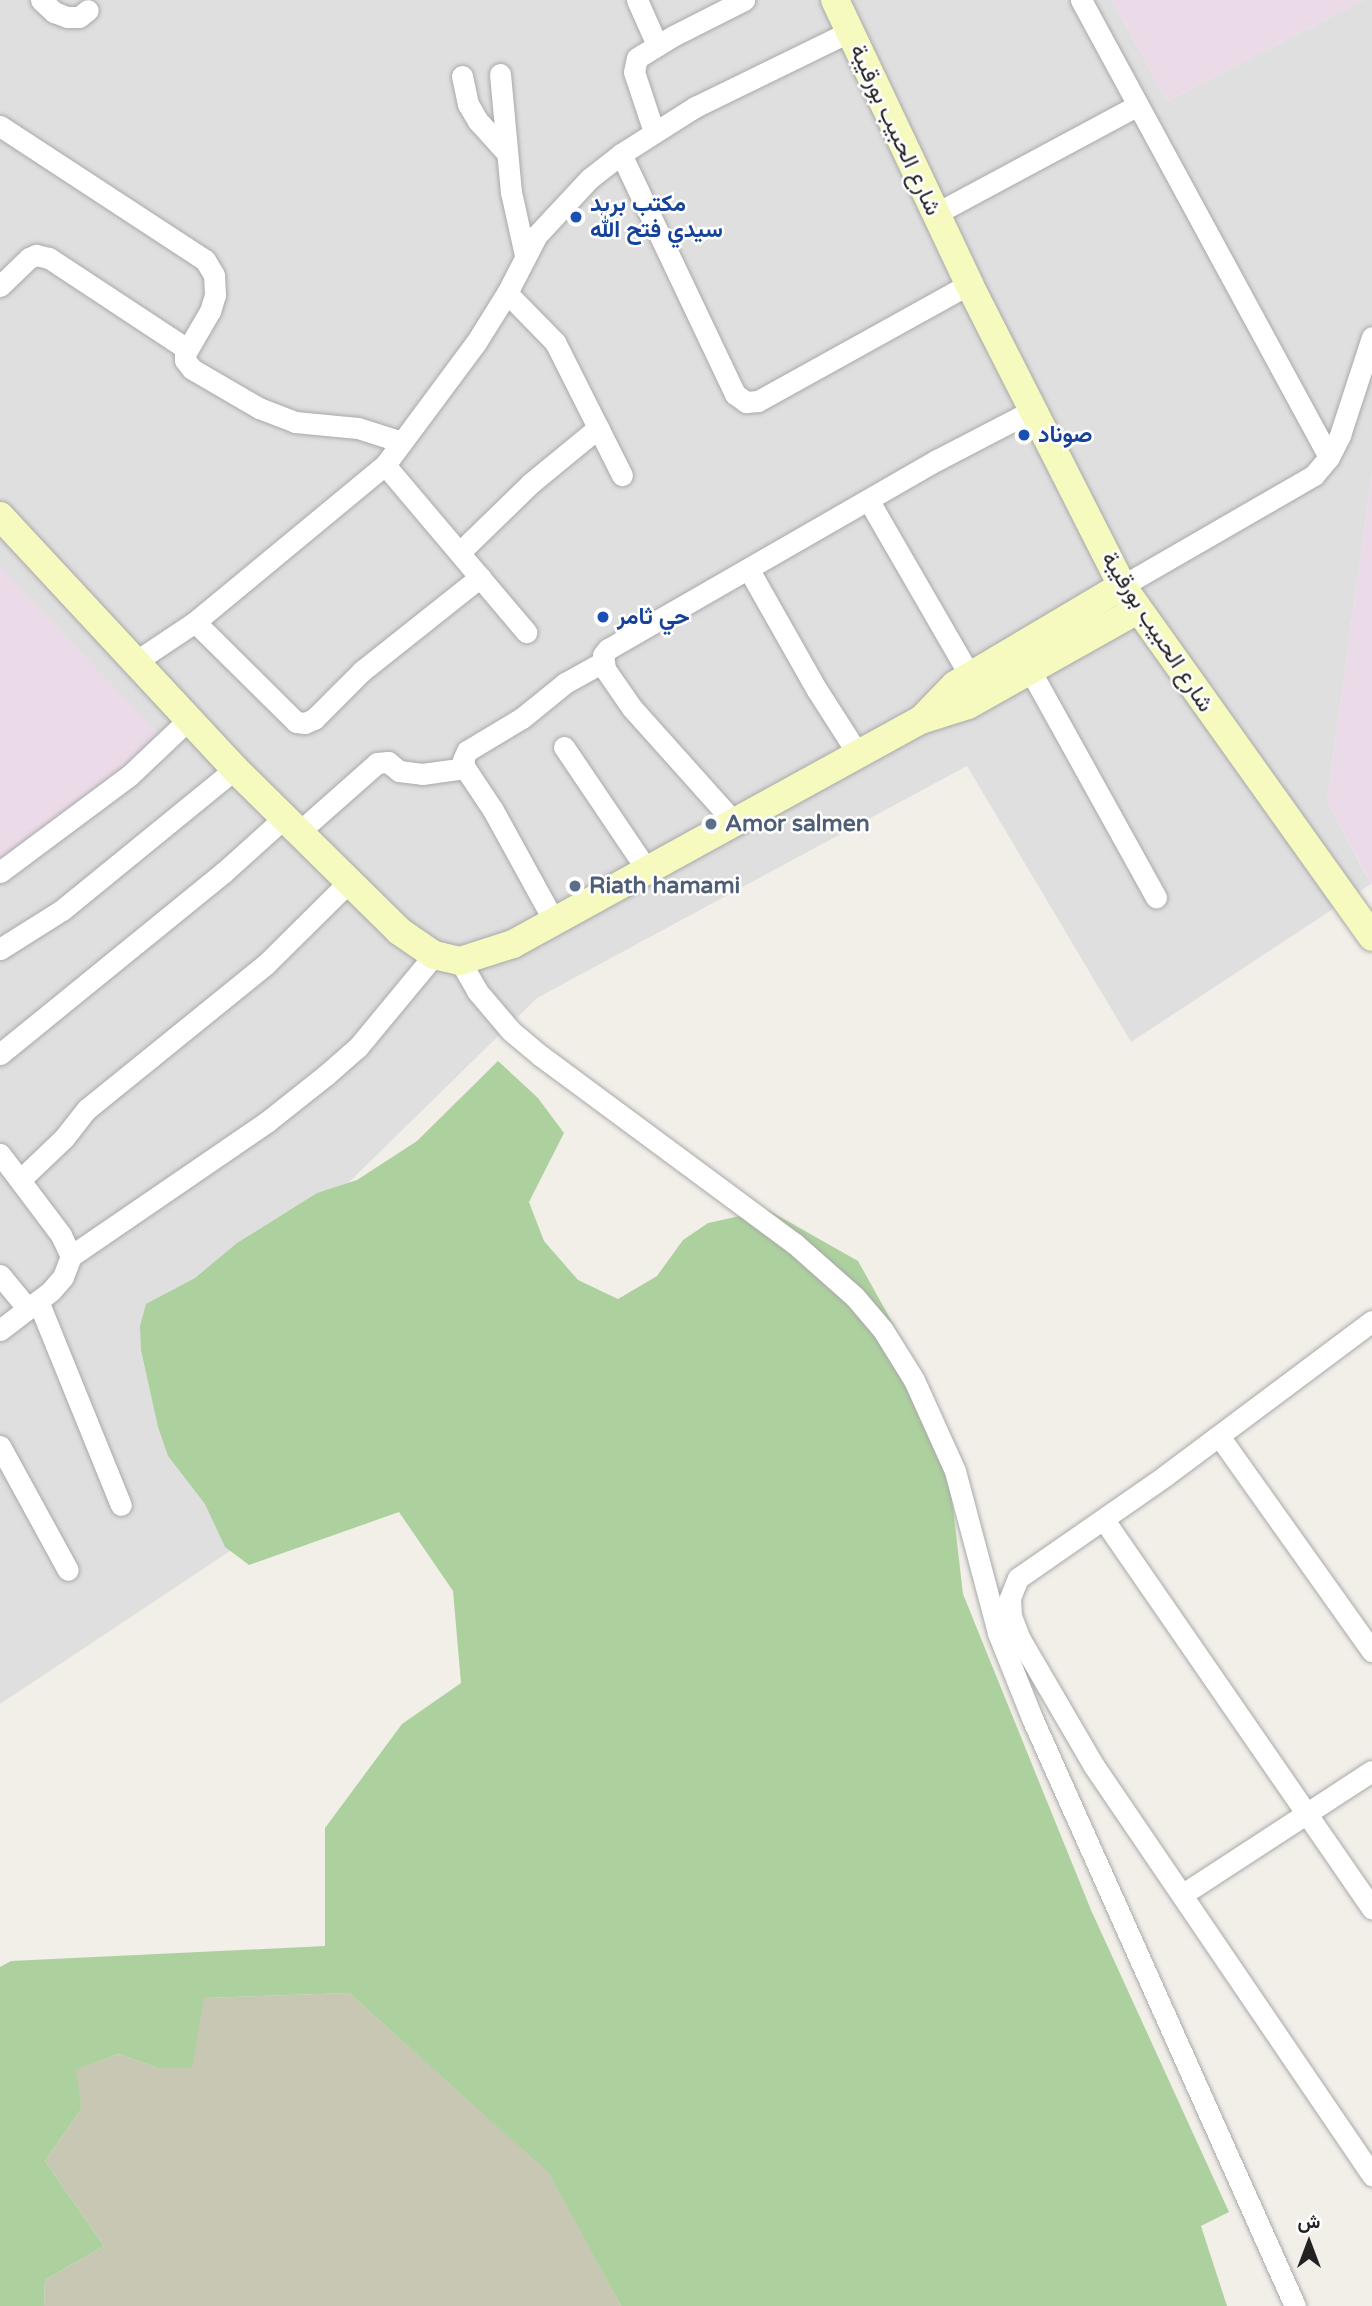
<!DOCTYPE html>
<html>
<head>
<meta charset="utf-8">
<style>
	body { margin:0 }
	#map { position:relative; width:1372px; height:2306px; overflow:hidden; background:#f2efe9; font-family:"Varela Round",Vazirmatn,sans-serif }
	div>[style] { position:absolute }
	.residential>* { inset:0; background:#e0dfdf }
	.industrial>* { inset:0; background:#ebdbe8 }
	.construction>* { inset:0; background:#c7c7b4 }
	.forest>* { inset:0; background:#add19e }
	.roads { filter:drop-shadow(0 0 2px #a9a9a9) drop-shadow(0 0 2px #a9a9a9) }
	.minor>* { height:21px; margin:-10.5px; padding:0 10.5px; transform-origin:10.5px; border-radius:10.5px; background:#fff }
	.secondary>* { height:28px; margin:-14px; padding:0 14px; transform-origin:14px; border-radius:14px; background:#f7fabf }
	.dots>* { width:19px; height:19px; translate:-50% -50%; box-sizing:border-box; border:4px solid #fff; border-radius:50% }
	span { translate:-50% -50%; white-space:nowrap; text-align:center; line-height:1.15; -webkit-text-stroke:5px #fff; paint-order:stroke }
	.street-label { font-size:23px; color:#222 }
	.transit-label { font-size:23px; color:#164399; font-weight:700 }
	.left { translate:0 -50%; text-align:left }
	.service-label { font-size:23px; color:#4e5e75; font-weight:700 }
	.north { position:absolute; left:1274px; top:2208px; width:70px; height:70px; -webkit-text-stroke:5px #fff; paint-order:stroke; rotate:0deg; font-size:19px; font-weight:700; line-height:28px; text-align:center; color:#222 }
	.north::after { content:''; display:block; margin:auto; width:24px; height:32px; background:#222; clip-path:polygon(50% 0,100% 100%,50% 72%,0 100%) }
</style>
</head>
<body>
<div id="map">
	<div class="residential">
		<div style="clip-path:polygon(0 0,1112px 0,1167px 101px,1364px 0,1372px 0,1372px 474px,1327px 801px,1371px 884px,1131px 1042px,967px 766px,537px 998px,190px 1338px,260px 1531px,0 1704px)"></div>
	</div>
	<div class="industrial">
		<div style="clip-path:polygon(1112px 0,1364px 0,1167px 101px)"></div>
		<div style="clip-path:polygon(1372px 474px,1372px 885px,1327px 801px)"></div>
		<div style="clip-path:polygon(0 567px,157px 732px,129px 771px,0 860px)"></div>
	</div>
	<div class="construction">
		<div style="clip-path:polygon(349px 1993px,550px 2173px,621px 2306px,44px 2306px,45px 2280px,104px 2246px,45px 2161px,82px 2108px,75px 2070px,118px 2054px,158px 2068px,204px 1998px)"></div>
	</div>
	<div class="forest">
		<div style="clip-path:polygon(498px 1061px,538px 1098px,564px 1133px,529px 1202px,544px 1241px,578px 1280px,618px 1299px,657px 1276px,683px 1240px,708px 1223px,768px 1210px,858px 1261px,929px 1388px,946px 1447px,963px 1594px,1091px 1910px,1229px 2212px,1201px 2226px,1227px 2306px,621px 2306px,549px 2173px,349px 1993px,204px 1998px,192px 2068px,158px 2068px,118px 2054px,76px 2070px,82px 2108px,45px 2161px,104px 2246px,45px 2280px,44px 2306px,0 2306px,0 1967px,11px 1961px,325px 1946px,325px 1828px,402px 1724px,461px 1683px,453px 1591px,399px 1512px,249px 1565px,225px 1547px,205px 1504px,168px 1456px,158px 1427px,141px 1350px,140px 1326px,146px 1304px,195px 1278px,237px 1243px,317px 1193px,357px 1180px,417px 1141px)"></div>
	</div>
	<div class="roads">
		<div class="minor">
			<div style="left:41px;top:0;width:18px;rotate:43deg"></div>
			<div style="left:54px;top:12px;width:14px;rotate:21deg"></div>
			<div style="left:67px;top:17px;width:12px"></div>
			<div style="left:79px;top:17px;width:11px;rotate:-38deg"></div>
			<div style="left:637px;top:0;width:49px;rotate:66deg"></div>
			<div style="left:1081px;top:0;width:520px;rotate:61.51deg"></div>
			<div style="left:500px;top:74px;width:119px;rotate:84.7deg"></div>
			<div style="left:511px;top:192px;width:65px;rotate:77.5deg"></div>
			<div style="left:462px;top:76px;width:29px;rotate:78deg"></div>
			<div style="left:468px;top:104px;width:20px;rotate:60deg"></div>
			<div style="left:478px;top:121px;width:42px;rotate:47.9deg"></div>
			<div style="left:0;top:126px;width:245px;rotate:33.2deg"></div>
			<div style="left:205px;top:260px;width:17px;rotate:59deg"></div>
			<div style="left:214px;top:275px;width:20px;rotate:87deg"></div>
			<div style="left:215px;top:295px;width:17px;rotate:107deg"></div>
			<div style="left:210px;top:311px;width:50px;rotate:120.2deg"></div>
			<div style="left:185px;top:354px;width:6px;rotate:90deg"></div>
			<div style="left:185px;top:360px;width:11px;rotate:52deg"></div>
			<div style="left:192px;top:369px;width:78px;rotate:30.2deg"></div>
			<div style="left:259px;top:408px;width:39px;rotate:21deg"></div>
			<div style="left:295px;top:422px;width:63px;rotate:5.4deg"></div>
			<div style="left:358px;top:428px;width:46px;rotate:17.7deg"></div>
			<div style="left:654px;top:132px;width:63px;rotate:-108.4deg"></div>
			<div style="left:634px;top:72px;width:14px;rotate:-78deg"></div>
			<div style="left:637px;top:58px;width:42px;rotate:-31.4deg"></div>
			<div style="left:673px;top:36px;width:80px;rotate:-26.9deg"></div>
			<div style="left:621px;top:154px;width:266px;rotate:64.6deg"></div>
			<div style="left:735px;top:394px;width:14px;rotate:36deg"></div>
			<div style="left:746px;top:402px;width:12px;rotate:-5deg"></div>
			<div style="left:758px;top:401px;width:241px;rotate:-29deg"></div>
			<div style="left:935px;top:214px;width:230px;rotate:-28.2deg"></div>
			<div style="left:0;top:286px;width:40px;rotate:-44deg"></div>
			<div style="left:29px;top:258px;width:8px;rotate:-23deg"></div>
			<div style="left:36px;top:255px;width:13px;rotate:13deg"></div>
			<div style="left:49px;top:258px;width:165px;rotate:33.4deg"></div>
			<div style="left:507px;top:293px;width:69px;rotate:45.6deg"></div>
			<div style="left:555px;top:342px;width:149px;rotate:63.3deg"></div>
			<div style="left:385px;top:465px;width:219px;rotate:49.8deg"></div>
			<div style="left:869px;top:501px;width:202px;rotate:60deg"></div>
			<div style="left:460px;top:552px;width:99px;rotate:-44.2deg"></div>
			<div style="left:531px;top:483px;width:87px;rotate:-39.4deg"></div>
			<div style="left:749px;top:570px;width:138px;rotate:60.5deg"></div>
			<div style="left:817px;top:690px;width:76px;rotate:57.4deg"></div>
			<div style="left:1122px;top:586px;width:222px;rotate:-30deg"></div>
			<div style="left:1314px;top:475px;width:23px;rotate:-50deg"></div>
			<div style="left:1329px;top:457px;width:25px;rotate:-63deg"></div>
			<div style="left:1340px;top:435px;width:103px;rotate:-71.9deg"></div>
			<div style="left:195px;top:622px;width:142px;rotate:44.7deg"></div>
			<div style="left:296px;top:722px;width:9px;rotate:6deg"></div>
			<div style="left:305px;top:723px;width:10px;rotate:-24deg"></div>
			<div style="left:314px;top:719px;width:68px;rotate:-45deg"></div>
			<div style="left:362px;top:671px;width:151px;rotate:-38.5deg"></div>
			<div style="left:135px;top:662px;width:72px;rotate:-33.7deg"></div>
			<div style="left:195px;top:622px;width:246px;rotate:-39.6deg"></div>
			<div style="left:385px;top:465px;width:154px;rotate:-53.4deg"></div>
			<div style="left:477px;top:341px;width:57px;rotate:-58deg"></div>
			<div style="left:507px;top:293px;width:65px;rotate:-62.7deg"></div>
			<div style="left:537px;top:235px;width:76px;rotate:-47.1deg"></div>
			<div style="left:589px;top:179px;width:41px;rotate:-38deg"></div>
			<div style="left:621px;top:154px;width:88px;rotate:-32.4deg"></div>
			<div style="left:695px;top:107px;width:171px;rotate:-26deg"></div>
			<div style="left:1030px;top:670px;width:260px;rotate:61deg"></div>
			<div style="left:564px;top:747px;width:148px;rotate:56deg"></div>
			<div style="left:734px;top:822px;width:153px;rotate:-131.8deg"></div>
			<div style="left:632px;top:708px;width:47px;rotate:-124.7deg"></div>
			<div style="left:605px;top:669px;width:14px;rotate:-98deg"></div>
			<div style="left:603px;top:655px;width:8px;rotate:-50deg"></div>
			<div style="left:608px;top:649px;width:379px;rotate:-29.9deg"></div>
			<div style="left:937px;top:460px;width:106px;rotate:-27.5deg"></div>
			<div style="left:299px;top:832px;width:104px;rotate:-41.5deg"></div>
			<div style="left:377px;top:763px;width:11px;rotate:-5deg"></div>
			<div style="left:388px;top:762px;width:14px;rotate:39deg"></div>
			<div style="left:399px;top:771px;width:23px;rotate:7deg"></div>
			<div style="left:422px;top:774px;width:43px;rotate:-7.9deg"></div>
			<div style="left:0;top:872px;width:161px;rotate:-36.7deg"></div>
			<div style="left:129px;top:776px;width:81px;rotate:-43.5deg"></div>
			<div style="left:554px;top:921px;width:127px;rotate:-118.8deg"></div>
			<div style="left:493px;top:810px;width:50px;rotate:-123.7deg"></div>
			<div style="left:465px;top:768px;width:8px;rotate:-104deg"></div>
			<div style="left:463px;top:760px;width:10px;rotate:-66deg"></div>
			<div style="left:467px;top:751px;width:64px;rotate:-31deg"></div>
			<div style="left:522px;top:718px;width:55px;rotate:-39.1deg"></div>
			<div style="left:565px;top:683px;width:43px;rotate:-28.9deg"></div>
			<div style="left:0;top:949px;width:73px;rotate:-32.2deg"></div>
			<div style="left:62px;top:910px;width:223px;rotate:-39.2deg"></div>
			<div style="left:460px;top:961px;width:34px;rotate:60deg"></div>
			<div style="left:477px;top:991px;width:52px;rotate:49.6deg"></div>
			<div style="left:511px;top:1031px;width:39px;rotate:40deg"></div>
			<div style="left:541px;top:1056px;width:315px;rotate:36.5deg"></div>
			<div style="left:794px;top:1243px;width:81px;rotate:41.5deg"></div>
			<div style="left:855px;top:1297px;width:43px;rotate:49.7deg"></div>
			<div style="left:883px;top:1330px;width:59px;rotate:58.2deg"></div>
			<div style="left:914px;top:1380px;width:100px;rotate:65.7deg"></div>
			<div style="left:955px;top:1471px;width:168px;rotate:75.1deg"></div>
			<div style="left:998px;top:1633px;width:92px;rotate:68.2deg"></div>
			<div style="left:1032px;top:1718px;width:644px;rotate:65.9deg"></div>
			<div style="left:0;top:1054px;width:289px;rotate:-39.1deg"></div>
			<div style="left:224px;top:872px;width:81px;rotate:-42deg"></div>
			<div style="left:0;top:1154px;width:101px;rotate:53deg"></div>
			<div style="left:61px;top:1235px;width:23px;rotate:65deg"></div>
			<div style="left:71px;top:1256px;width:22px;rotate:111deg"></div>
			<div style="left:63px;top:1277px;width:18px;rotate:131deg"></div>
			<div style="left:51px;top:1291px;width:64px;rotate:142.6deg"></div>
			<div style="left:20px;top:1180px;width:61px;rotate:-43.7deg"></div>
			<div style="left:64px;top:1138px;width:37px;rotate:-52deg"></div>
			<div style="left:87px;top:1109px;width:230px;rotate:-39deg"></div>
			<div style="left:266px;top:964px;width:117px;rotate:-44.7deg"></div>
			<div style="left:71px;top:1256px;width:239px;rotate:-34.4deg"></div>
			<div style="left:268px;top:1121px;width:74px;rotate:-38.4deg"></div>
			<div style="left:326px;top:1075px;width:43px;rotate:-41.2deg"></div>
			<div style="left:358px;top:1047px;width:119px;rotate:-50.4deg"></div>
			<div style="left:0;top:1275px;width:44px;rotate:50.5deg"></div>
			<div style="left:38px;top:1301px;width:220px;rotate:67.9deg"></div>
			<div style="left:1372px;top:1321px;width:259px;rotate:143.2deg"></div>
			<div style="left:1165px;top:1476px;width:179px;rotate:145.2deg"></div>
			<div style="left:1018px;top:1578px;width:22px;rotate:112deg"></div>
			<div style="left:1010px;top:1598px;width:18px;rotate:87deg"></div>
			<div style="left:1011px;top:1616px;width:25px;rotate:69deg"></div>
			<div style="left:1020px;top:1639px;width:147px;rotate:59.8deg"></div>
			<div style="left:1094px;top:1766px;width:495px;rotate:55.8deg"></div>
			<div style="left:1219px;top:1436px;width:264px;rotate:54.6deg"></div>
			<div style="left:0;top:1446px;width:141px;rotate:61.3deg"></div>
			<div style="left:1104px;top:1520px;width:472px;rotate:55.4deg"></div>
			<div style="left:1183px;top:1894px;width:225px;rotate:-33.1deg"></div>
		</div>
		<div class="secondary">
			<div style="left:835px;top:0;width:314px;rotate:64.7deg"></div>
			<div style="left:969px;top:284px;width:339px;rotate:63.1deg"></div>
			<div style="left:1122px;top:586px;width:431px;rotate:54.5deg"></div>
			<div style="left:0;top:516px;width:345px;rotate:47.1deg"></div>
			<div style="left:235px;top:769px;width:231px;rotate:44.6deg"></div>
			<div style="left:399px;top:931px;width:42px;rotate:34.4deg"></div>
			<div style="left:434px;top:955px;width:27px;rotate:13deg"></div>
			<div style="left:460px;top:961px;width:56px;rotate:-17.8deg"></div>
			<div style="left:513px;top:944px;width:465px;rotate:-28.8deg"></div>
			<div style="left:921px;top:720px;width:49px;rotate:-17.7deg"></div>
			<div style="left:968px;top:705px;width:194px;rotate:-29.3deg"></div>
			<div style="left:923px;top:718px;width:46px;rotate:-45.9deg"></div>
			<div style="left:955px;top:685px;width:194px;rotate:-30.7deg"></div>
		</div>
	</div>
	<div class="dots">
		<div style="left:576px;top:217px;background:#1a4fb4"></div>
		<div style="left:1024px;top:435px;background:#1a4fb4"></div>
		<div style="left:603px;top:617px;background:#1a4fb4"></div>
		<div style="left:711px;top:824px;background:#5c6f8a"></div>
		<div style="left:575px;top:886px;background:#5c6f8a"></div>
	</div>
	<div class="street-label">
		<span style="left:895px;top:130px;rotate:65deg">شارع الحبيب بورقيبة</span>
		<span style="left:1157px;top:632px;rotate:57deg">شارع الحبيب بورقيبة</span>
	</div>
	<div class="transit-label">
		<span class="left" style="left:590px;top:217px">مكتب بريد<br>سيدي فتح الله</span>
		<span class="left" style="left:1038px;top:435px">صوناد</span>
		<span class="left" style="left:617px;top:617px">حي ثامر</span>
	</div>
	<div class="service-label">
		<span class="left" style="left:725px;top:824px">Amor salmen</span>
		<span class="left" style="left:589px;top:886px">Riath hamami</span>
	</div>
	<div class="north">ش</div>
</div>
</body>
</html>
